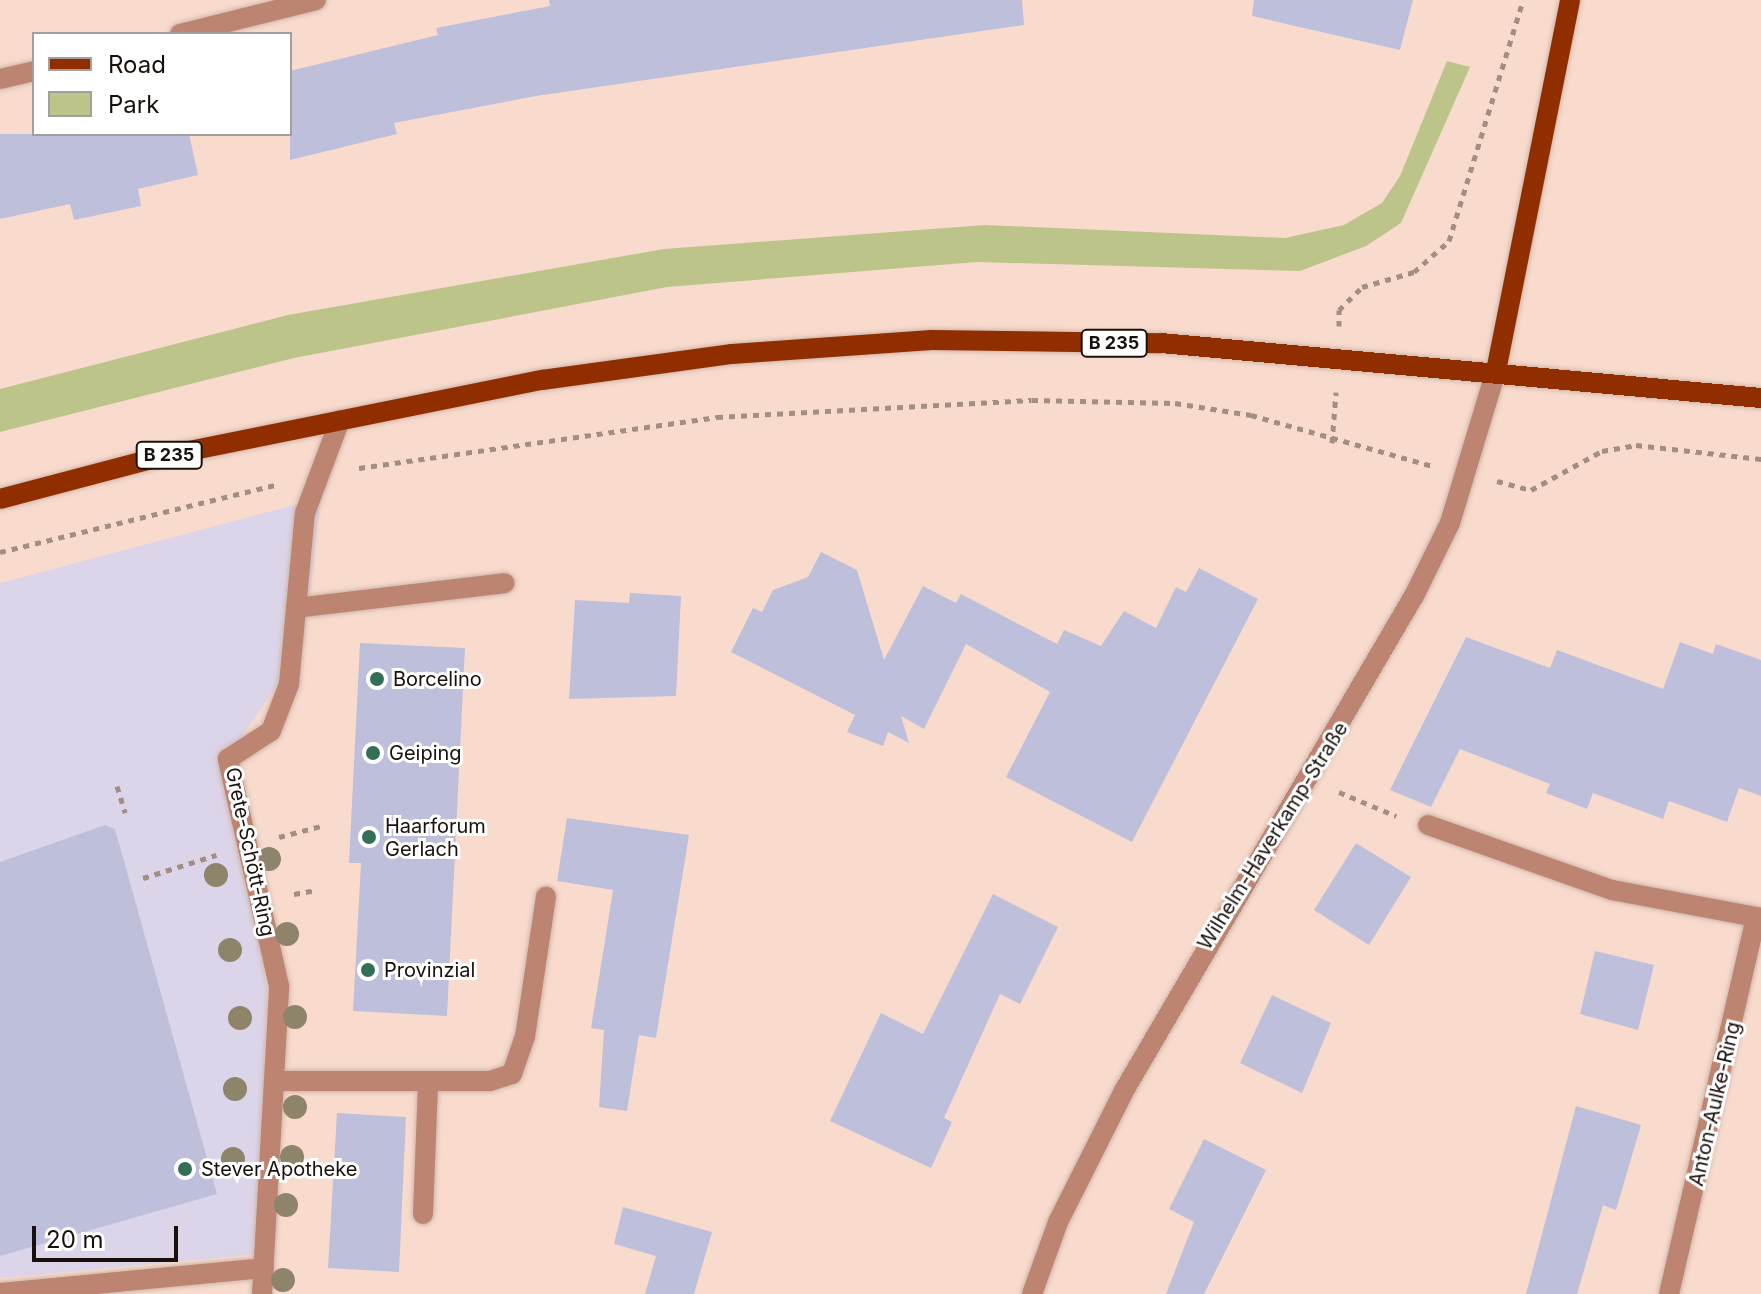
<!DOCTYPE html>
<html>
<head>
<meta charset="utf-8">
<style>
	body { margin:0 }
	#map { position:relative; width:1761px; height:1294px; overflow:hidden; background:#f8dbcd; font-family:Inter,sans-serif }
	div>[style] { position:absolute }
	.commercial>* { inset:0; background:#dcd4e9 }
	.green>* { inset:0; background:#bcc48a }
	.building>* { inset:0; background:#bec0db }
	.path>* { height:5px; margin-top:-2.5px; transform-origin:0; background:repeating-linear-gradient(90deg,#a38e83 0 6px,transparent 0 12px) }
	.roads { filter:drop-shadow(0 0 2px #d0b6aa) drop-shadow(0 0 2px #d0b6aa) }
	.minor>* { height:20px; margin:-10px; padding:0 10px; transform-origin:10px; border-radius:10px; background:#bc8471 }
	.major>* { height:20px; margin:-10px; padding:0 10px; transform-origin:10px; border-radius:10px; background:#902e00 }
	.trees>* { width:24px; height:24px; margin:-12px; border-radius:50%; background:#8e846a }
	.dots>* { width:22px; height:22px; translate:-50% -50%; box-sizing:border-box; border:4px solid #fff; border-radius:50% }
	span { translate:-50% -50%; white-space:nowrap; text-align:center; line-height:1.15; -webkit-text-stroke:6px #fff; paint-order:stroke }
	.shield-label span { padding:2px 6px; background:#fff; border:2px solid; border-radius:6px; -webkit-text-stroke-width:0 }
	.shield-label { font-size:18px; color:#19100b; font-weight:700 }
	.poi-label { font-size:20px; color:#19100b }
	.left { translate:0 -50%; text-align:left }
	.street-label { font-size:20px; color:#19100b }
	.legend { position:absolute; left:32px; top:32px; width:260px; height:104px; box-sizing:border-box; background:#fff; border:2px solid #a39f9d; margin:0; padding:10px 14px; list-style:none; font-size:24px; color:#19100b }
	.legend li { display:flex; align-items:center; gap:16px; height:40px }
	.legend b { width:40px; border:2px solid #a39f9d }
	.scale { position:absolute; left:32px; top:1226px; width:146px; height:36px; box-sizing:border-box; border:4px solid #19100b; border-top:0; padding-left:10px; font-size:24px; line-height:28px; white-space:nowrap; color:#19100b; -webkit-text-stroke:6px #fff; paint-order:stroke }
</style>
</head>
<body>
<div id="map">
	<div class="commercial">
		<div style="clip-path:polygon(321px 498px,304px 646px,226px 759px,267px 990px,257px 1254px,0 1278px,0 583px)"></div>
	</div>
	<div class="green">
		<div style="clip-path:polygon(1447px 61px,1470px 67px,1401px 223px,1366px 246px,1300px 271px,977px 262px,667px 287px,294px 358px,0 432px,0 389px,288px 315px,664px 249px,985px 225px,1285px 238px,1344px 225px,1382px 203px,1400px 176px)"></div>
	</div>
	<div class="building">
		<div style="clip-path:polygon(549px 0,1022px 0,1024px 25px,536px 96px,394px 123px,397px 134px,290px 160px,290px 71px,438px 35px,436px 28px,550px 6px)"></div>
		<div style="clip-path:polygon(1254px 0,1413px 0,1400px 50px,1252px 16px)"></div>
		<div style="clip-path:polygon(0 134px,189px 134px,198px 175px,138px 189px,141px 206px,74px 220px,70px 204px,0 219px)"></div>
		<div style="clip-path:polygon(821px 552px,857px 570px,884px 660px,923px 586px,956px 603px,961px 594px,1057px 644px,1064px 630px,1101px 646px,1124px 611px,1156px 628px,1176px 587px,1186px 592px,1199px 568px,1258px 599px,1132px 842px,1006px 777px,1050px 692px,966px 644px,924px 729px,901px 716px,909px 743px,888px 732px,883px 746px,847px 732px,855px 715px,731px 652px,753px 608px,762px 612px,773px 590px,808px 577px)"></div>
		<div style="clip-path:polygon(630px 593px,681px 596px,676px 696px,569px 699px,575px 600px,629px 603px)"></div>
		<div style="clip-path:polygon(1466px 637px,1550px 668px,1557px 650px,1663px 689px,1680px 642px,1713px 654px,1716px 644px,1761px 660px,1761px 796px,1739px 788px,1727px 822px,1669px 801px,1663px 819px,1593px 793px,1587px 809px,1546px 793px,1550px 784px,1460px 749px,1431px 807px,1390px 790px)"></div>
		<div style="clip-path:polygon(360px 643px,465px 648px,447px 1016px,353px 1011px,361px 863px,349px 863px)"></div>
		<div style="clip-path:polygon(567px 818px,689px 835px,656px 1038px,639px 1035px,627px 1111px,599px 1107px,604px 1030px,591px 1028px,613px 890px,557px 881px)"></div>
		<div style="clip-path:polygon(105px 825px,115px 829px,217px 1194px,0 1256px,0 862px)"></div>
		<div style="clip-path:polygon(1356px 843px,1411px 877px,1369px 945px,1314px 910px)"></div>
		<div style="clip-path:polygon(993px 894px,1058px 927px,1020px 1004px,1000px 994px,944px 1118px,952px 1122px,931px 1168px,830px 1121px,881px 1013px,923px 1034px)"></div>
		<div style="clip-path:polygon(1595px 951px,1654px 965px,1638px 1030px,1580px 1014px)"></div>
		<div style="clip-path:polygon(1272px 995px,1331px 1023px,1302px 1093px,1240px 1063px)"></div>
		<div style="clip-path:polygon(1576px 1106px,1641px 1125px,1616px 1210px,1603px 1205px,1577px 1294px,1526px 1294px)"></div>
		<div style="clip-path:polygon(337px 1113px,406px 1117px,399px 1272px,328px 1268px)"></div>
		<div style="clip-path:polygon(1204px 1139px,1266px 1170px,1204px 1294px,1166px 1294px,1194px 1222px,1169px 1209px)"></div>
		<div style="clip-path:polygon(623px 1207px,712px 1232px,694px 1294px,645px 1294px,656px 1256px,614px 1244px)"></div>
	</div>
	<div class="path">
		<div style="left:1339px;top:326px;width:16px;rotate:-90deg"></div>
		<div style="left:1339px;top:310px;width:33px;rotate:-45deg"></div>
		<div style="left:1362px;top:287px;width:54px;rotate:-16.1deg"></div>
		<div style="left:1414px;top:272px;width:47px;rotate:-41.5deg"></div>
		<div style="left:1449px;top:241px;width:252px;rotate:-72.9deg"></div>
		<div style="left:1332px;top:443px;width:51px;rotate:-85.5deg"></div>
		<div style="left:359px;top:468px;width:362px;rotate:-8.1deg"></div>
		<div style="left:717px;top:417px;width:315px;rotate:-3.1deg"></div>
		<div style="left:1032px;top:400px;width:143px;rotate:1.2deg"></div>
		<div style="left:1175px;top:403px;width:77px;rotate:9deg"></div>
		<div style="left:1251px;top:415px;width:189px;rotate:15.7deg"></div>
		<div style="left:1497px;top:481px;width:35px;rotate:15deg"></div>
		<div style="left:1531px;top:490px;width:81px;rotate:-28.8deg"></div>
		<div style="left:1602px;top:451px;width:35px;rotate:-10deg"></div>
		<div style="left:1636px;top:445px;width:126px;rotate:6.4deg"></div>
		<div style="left:0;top:552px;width:287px;rotate:-13.7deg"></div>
		<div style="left:117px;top:786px;width:28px;rotate:73deg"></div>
		<div style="left:1339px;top:792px;width:62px;rotate:22.8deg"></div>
		<div style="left:279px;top:837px;width:43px;rotate:-14.7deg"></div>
		<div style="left:143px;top:878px;width:77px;rotate:-17.5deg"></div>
		<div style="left:294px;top:894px;width:23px;rotate:-10deg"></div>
	</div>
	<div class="roads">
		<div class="minor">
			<div style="left:180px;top:34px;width:140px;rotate:-14deg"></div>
			<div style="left:0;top:79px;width:35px;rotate:-13deg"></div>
			<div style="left:296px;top:608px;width:210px;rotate:-6.8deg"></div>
			<div style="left:1428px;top:825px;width:195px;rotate:19.5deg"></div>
			<div style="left:1612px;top:890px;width:152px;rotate:10.6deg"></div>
			<div style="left:276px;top:1081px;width:214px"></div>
			<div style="left:490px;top:1081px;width:23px;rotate:-18deg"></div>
			<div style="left:512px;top:1074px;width:39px;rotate:-71deg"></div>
			<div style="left:525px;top:1037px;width:142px;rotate:-81.5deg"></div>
			<div style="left:423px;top:1214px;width:133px;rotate:-87.8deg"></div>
			<div style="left:0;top:1293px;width:265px;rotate:-5.4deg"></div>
			<div style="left:262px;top:1294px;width:308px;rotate:-86.8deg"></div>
			<div style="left:279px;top:986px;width:233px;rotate:-102.7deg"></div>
			<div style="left:228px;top:759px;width:51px;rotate:-33.1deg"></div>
			<div style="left:271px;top:731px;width:50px;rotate:-69deg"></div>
			<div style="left:289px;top:684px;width:172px;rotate:-84.7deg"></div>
			<div style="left:305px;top:513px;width:99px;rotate:-69.4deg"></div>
			<div style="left:1032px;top:1294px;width:77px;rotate:-70.1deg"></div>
			<div style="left:1058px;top:1222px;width:149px;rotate:-63.3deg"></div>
			<div style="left:1125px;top:1089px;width:574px;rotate:-59.64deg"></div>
			<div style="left:1415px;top:594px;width:79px;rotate:-63.8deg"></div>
			<div style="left:1450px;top:523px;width:159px;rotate:-73.2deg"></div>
			<div style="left:1669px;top:1294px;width:387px;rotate:-77deg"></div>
		</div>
		<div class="major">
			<div style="left:1496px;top:371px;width:378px;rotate:-78.7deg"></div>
			<div style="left:0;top:499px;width:164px;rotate:-14.8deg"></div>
			<div style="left:159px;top:457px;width:391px;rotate:-11.4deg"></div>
			<div style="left:542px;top:380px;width:192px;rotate:-7.8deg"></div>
			<div style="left:732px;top:354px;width:200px;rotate:-4deg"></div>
			<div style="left:932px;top:340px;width:229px;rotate:0.8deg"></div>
			<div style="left:1161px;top:343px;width:603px;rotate:5.24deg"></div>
		</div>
	</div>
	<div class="trees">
		<div style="left:269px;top:859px"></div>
		<div style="left:216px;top:875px"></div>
		<div style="left:287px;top:934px"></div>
		<div style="left:230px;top:950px"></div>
		<div style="left:295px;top:1017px"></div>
		<div style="left:240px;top:1018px"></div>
		<div style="left:235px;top:1089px"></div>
		<div style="left:295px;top:1107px"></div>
		<div style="left:292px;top:1157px"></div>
		<div style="left:233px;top:1159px"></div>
		<div style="left:286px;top:1205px"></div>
		<div style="left:283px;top:1280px"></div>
	</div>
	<div class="dots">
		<div style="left:377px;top:679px;background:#336e57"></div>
		<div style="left:373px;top:753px;background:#336e57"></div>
		<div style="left:369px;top:837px;background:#336e57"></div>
		<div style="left:368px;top:970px;background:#336e57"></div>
		<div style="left:185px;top:1169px;background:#336e57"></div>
	</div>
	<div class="shield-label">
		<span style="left:1114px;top:343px">B 235</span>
		<span style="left:169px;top:455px">B 235</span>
	</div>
	<div class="poi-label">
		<span class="left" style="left:393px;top:679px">Borcelino</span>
		<span class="left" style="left:389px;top:753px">Geiping</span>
		<span class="left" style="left:385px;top:838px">Haarforum<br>Gerlach</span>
		<span class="left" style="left:384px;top:970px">Provinzial</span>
		<span class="left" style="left:201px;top:1169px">Stever Apotheke</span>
	</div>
	<div class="street-label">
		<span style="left:1273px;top:836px;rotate:-58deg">Wilhelm-Haverkamp-Straße</span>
		<span style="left:250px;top:852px;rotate:78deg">Grete-Schött-Ring</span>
		<span style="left:1715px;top:1104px;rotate:-77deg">Anton-Aulke-Ring</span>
	</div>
	<ul class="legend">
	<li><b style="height:10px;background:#902e00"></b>Road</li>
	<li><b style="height:22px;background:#bcc48a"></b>Park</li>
	</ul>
	<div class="scale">20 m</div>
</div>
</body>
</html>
